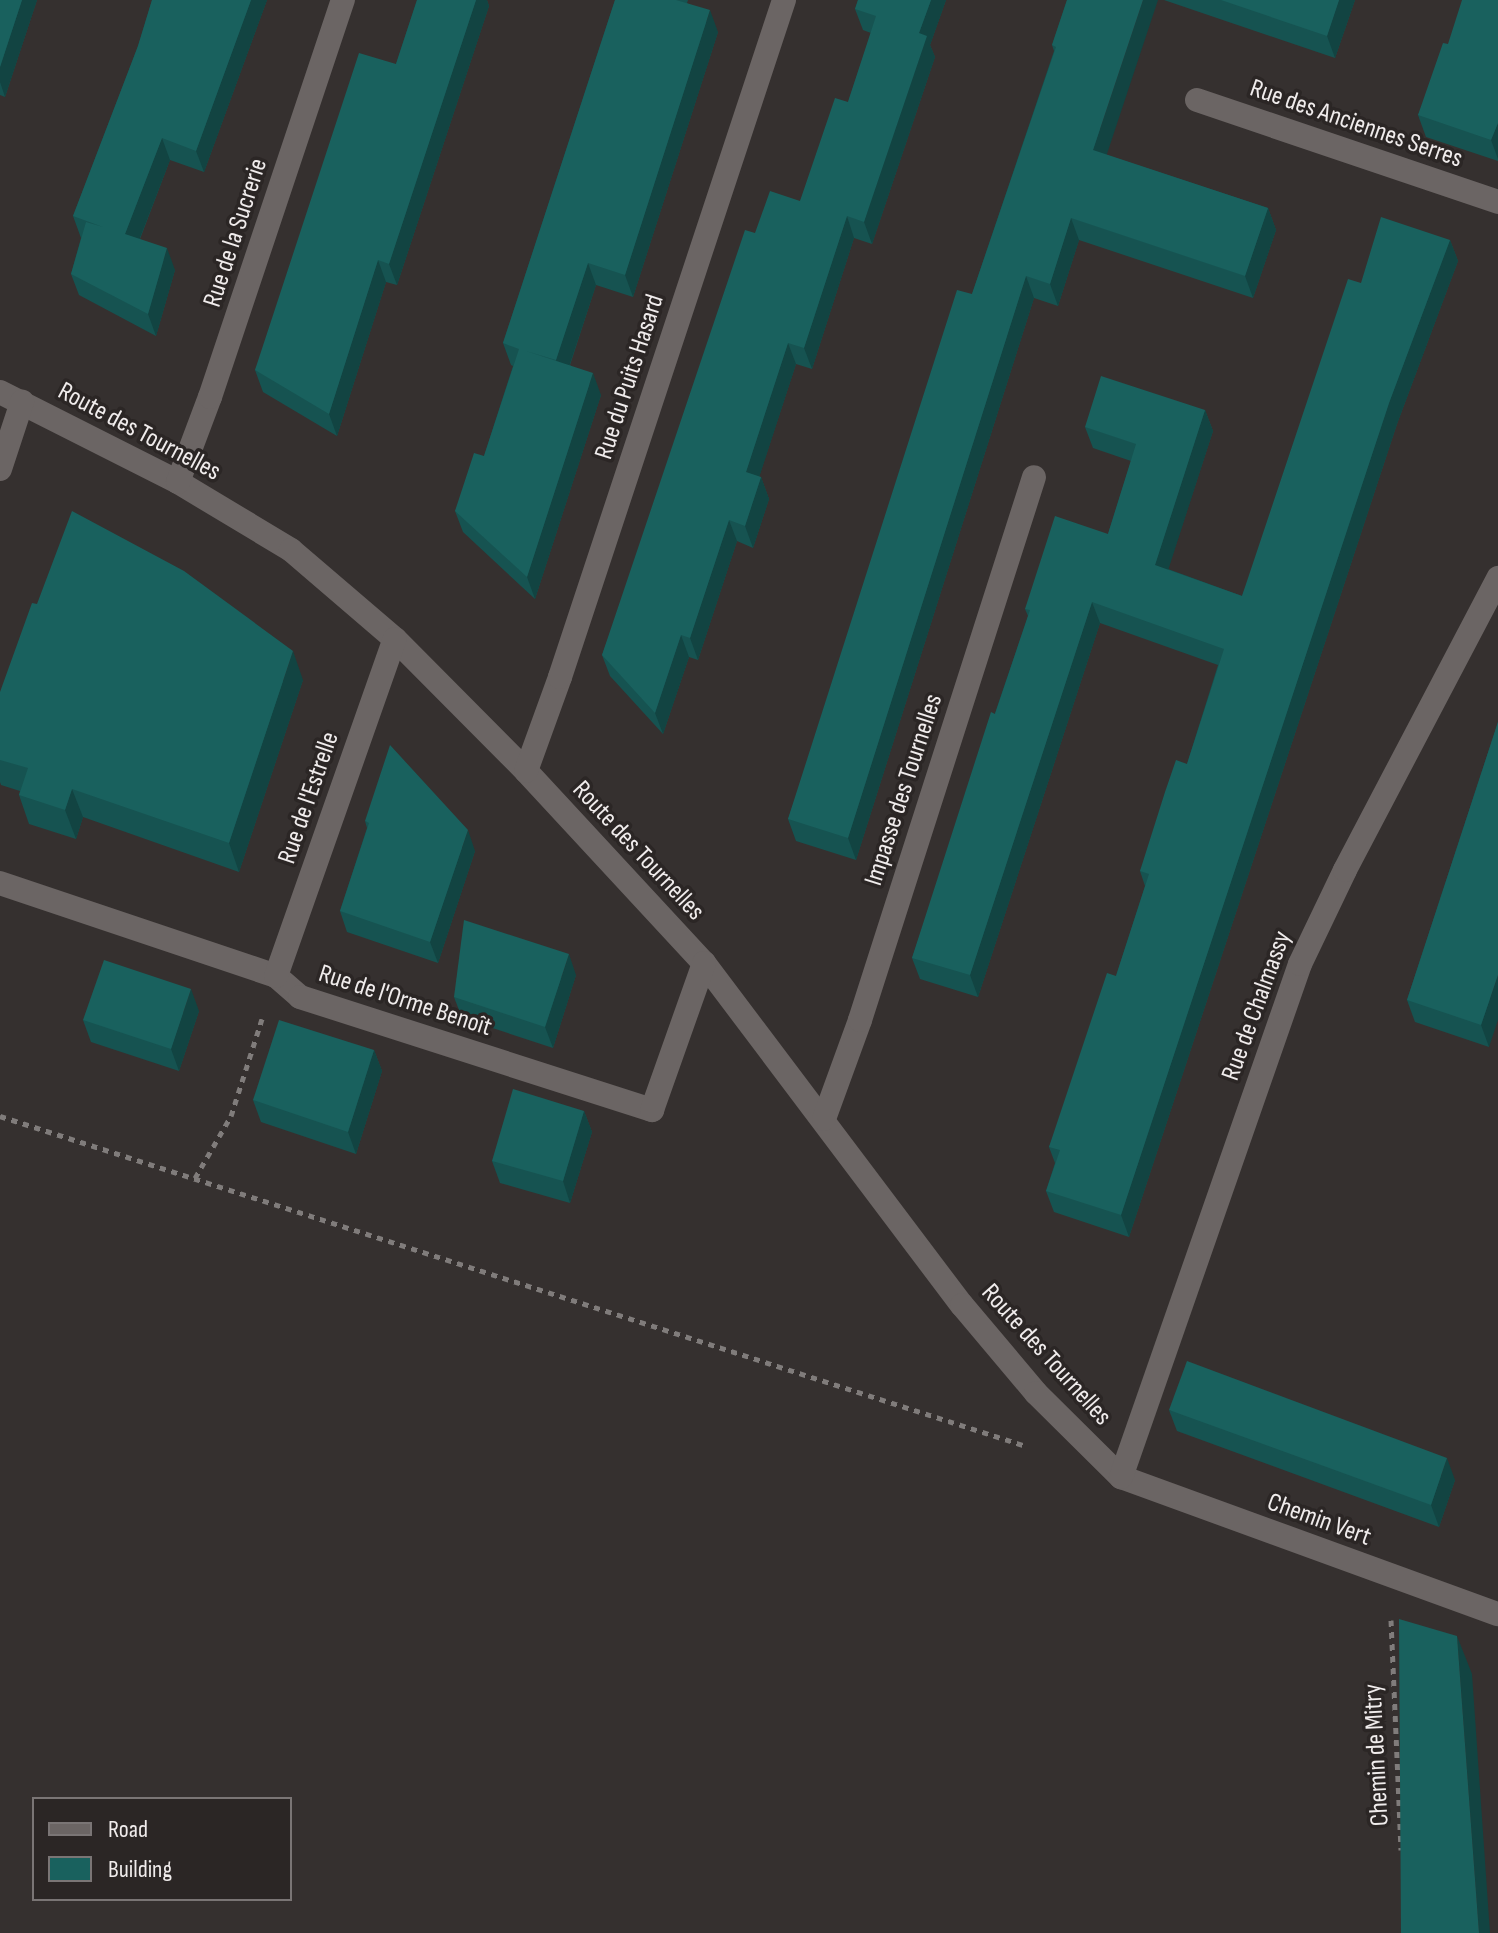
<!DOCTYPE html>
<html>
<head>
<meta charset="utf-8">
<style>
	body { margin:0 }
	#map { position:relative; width:1498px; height:1933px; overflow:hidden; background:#35302f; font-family:"Sofia Sans Condensed",sans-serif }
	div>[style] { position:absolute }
	.path>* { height:5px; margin-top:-2.5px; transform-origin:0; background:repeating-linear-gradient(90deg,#807c7b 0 6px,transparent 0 12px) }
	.minor>* { height:24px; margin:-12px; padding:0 12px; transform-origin:12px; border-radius:12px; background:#6b6564 }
	.wall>* { inset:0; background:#165351 }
	.shaded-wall>* { inset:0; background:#124442 }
	.building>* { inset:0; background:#19615e }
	span { translate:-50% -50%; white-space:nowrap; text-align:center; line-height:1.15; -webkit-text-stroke:7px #2b2625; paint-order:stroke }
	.street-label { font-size:26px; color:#f0ecec }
	.legend { position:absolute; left:32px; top:1797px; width:260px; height:104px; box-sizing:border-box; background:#2b2625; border:2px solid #7a7575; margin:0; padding:10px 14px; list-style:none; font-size:24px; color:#f0ecec }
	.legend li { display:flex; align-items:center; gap:16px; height:40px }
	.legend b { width:40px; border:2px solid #7a7575 }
</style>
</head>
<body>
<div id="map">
	<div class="path">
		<div style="left:0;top:1116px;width:1075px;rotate:17.83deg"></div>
		<div style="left:195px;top:1178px;width:72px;rotate:-59.9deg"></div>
		<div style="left:231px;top:1116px;width:102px;rotate:-72.3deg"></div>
		<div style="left:1391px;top:1620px;width:230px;rotate:87.5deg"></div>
	</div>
	<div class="minor">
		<div style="left:1197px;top:100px;width:318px;rotate:18.7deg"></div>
		<div style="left:0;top:392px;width:199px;rotate:26.8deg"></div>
		<div style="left:178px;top:482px;width:132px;rotate:31deg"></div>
		<div style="left:291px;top:550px;width:137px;rotate:40.6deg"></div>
		<div style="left:395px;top:639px;width:186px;rotate:45.2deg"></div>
		<div style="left:526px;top:771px;width:262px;rotate:47.2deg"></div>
		<div style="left:704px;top:963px;width:428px;rotate:53deg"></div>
		<div style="left:962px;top:1305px;width:115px;rotate:49.9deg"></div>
		<div style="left:1036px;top:1393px;width:120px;rotate:44.7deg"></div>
		<div style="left:1121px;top:1477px;width:401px;rotate:20deg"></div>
		<div style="left:0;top:469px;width:71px;rotate:-71.8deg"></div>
		<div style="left:178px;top:482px;width:91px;rotate:-69.4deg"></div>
		<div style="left:210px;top:397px;width:419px;rotate:-71.5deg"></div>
		<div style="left:526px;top:771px;width:100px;rotate:-70.1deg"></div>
		<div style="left:560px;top:677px;width:713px;rotate:-71.69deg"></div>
		<div style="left:0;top:883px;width:291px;rotate:18.6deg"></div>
		<div style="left:276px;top:976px;width:32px;rotate:41deg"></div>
		<div style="left:300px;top:997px;width:370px;rotate:17.8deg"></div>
		<div style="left:652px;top:1110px;width:156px;rotate:-70.5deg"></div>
		<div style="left:276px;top:976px;width:357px;rotate:-70.6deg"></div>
		<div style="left:824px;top:1119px;width:105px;rotate:-70deg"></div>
		<div style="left:860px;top:1020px;width:570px;rotate:-72.23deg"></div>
		<div style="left:1121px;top:1477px;width:543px;rotate:-70.76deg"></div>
		<div style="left:1300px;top:964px;width:104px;rotate:-64.4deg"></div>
		<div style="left:1345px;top:870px;width:330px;rotate:-62.3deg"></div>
	</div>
	<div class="wall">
		<div style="clip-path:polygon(0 0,37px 0,5px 97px,0 95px)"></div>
		<div style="clip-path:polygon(152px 0,267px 0,204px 172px,170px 160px,140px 239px,175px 270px,156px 336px,79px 295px,71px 274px,81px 238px,73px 216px,138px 46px)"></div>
		<div style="clip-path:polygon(417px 0,487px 0,489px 6px,397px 285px,386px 282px,337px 436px,263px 392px,255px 370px,396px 64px)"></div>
		<div style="clip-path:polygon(615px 0,688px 0,687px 3px,718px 32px,633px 297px,596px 285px,570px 365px,601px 395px,535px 599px,463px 532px,455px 511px,484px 456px,513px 366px,511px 365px,503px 343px)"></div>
		<div style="clip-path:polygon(858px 0,946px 0,930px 45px,935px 57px,872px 244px,854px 238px,812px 369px,796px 364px,759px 477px,761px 477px,769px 499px,753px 548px,737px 541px,698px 660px,689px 657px,663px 734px,610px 676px,602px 655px,755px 233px,800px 201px,848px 102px,871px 33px,863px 30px,855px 9px)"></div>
		<div style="clip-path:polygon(1067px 0,1107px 155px,1268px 208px,1276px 230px,1253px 298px,1079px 240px,1058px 306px,1034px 298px,856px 860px,796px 841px,788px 819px,972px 294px,1054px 51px,1052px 45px)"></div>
		<div style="clip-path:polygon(1164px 0,1355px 0,1335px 58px)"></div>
		<div style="clip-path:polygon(1498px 0,1498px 161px,1426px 137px,1418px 115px,1448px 44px)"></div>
		<div style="clip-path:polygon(1450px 240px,1458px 261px,1397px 424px,1129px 1237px,1054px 1212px,1046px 1191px,1055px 1163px,1049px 1147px,1116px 976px,1145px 886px,1140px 871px,1187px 764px,1218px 665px,1100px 623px,978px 997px,920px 979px,912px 958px,1028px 616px,1025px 609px,1108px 534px,1131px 461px,1093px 448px,1085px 427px,1205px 410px,1213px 431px,1168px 569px,1242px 596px,1361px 283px)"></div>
		<div style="clip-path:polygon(303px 680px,239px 872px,83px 817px,76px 839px,29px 824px,19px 795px,20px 791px,1px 785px,0 782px,0 692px)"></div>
		<div style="clip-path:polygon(1498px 722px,1489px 1047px,1415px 1022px,1407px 1000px)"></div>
		<div style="clip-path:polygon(365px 821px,475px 851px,438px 963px,347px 932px,340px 911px,367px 828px)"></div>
		<div style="clip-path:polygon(576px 975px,553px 1048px,462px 1018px,454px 997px)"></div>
		<div style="clip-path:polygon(199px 1011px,179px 1071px,91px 1042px,83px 1020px)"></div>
		<div style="clip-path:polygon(374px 1050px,382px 1071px,356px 1154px,261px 1122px,253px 1100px)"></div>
		<div style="clip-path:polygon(584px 1111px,592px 1132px,570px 1203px,500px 1183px,492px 1161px)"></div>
		<div style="clip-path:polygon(1169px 1410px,1455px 1480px,1439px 1527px,1177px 1431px)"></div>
	</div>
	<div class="shaded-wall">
		<div style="clip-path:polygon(22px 0,37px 0,5px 97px,0 82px,0 67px)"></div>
		<div style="clip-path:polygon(251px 0,267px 0,204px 172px,196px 151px)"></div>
		<div style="clip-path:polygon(476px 0,487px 0,489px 6px,397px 285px,389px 264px)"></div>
		<div style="clip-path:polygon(931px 0,946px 0,930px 45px,935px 57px,872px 244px,864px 222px,919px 33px)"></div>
		<div style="clip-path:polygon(1143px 0,1158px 0,1101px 172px,1093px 150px)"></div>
		<div style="clip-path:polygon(1339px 0,1355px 0,1335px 58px,1327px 36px)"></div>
		<div style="clip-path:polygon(710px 10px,718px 32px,633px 297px,625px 275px)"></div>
		<div style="clip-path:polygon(1498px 123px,1498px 159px,1491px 140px)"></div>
		<div style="clip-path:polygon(162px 138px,170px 160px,133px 256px,125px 234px)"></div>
		<div style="clip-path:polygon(1268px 208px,1276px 230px,1253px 298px,1245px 276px)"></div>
		<div style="clip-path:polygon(847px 216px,854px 238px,812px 369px,804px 348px)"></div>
		<div style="clip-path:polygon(1071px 218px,1079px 240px,1058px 306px,1050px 284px)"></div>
		<div style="clip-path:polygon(1450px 240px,1458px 261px,1397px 424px,1129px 1237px,1121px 1215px,1389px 403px)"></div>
		<div style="clip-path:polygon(167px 248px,175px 270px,156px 336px,148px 314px)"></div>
		<div style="clip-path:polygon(378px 260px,386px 282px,337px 436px,329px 414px)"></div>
		<div style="clip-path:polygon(588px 263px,596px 285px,564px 382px,556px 360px)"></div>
		<div style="clip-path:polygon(1026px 276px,1034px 298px,856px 860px,848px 838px)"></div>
		<div style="clip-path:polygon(788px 343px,796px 364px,754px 493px,746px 472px)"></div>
		<div style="clip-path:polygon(593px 373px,601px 395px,535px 599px,527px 577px)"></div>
		<div style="clip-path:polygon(1205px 410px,1213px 431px,1163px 586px,1155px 565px)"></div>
		<div style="clip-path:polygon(761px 477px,769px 499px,753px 548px,745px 526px)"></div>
		<div style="clip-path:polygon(729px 520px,737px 541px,698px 660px,690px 638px)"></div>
		<div style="clip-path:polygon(1092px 602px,1100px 623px,978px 997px,970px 975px)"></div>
		<div style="clip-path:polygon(681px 635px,689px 657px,663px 734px,655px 713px)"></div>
		<div style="clip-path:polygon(293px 651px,303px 680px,239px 872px,229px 843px)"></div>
		<div style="clip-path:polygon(72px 789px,83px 817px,76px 839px,65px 810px)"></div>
		<div style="clip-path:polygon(468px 830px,475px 851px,438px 963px,430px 942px)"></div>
		<div style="clip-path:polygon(569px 954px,576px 975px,553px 1048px,545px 1027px)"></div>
		<div style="clip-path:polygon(1498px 975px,1498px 1020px,1489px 1047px,1481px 1025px)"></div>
		<div style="clip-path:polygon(191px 989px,199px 1011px,179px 1071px,171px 1049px)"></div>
		<div style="clip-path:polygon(374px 1050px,382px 1071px,356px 1154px,348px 1132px)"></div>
		<div style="clip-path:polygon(584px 1111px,592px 1132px,570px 1203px,563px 1181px)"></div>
		<div style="clip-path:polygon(1447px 1458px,1455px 1480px,1439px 1527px,1431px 1505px)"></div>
		<div style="clip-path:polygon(1457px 1636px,1472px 1674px,1490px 1933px,1479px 1933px)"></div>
	</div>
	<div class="building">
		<div style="clip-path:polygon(0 0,22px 0,0 67px)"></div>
		<div style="clip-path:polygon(152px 0,251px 0,196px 151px,162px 138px,125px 234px,167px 248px,148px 314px,71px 274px,86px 222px,103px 227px,73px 216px,138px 46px)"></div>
		<div style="clip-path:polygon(417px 0,476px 0,389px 264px,378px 260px,329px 414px,255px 370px,359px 53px,396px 64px)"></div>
		<div style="clip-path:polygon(615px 0,676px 0,710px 10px,625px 275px,588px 263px,556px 360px,526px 351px,593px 373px,527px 577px,455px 511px,474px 453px,484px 456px,519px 349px,503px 343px)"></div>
		<div style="clip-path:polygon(858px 0,931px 0,919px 33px,927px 36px,864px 222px,847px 216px,804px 348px,788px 343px,746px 472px,761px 477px,745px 526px,729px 520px,690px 638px,681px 635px,655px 713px,602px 655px,745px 230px,755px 233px,770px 191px,800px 201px,835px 98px,848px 102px,876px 16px,855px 9px)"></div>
		<div style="clip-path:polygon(1067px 0,1143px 0,1093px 150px,1268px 208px,1245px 276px,1071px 218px,1050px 284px,1026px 276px,848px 838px,788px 819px,957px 290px,972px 294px,1056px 47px,1052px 45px)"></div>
		<div style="clip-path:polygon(1221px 0,1339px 0,1327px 36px)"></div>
		<div style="clip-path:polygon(1462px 0,1498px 0,1498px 123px,1491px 140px,1418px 115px,1443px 43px,1448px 44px)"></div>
		<div style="clip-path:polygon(1381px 217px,1450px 240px,1389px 403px,1121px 1215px,1046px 1191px,1060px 1150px,1049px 1147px,1107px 973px,1116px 976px,1149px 874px,1140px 871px,1165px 792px,1176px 760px,1187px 764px,1224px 649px,1092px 602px,970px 975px,912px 958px,991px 712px,995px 714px,1030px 610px,1025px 609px,1055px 516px,1108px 534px,1136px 444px,1085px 427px,1101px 376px,1205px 410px,1155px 565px,1242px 596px,1348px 279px,1361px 283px)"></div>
		<div style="clip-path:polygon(72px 511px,184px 571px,293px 651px,229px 843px,72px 789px,65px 810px,19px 795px,28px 768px,0 760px,0 692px,32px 603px,37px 604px)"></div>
		<div style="clip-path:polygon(1498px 722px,1498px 975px,1481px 1025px,1407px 1000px)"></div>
		<div style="clip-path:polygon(390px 745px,468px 830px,430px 942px,340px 911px,369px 823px,365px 821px)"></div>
		<div style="clip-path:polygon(464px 920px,569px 954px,545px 1027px,454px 997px)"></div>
		<div style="clip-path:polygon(104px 960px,191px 989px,171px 1049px,83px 1020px)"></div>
		<div style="clip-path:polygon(279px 1020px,374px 1050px,348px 1132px,253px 1100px)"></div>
		<div style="clip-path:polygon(513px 1089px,584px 1111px,563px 1181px,492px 1161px)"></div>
		<div style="clip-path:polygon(1187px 1361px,1447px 1458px,1431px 1505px,1169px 1410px)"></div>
		<div style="clip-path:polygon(1399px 1619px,1457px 1636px,1479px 1933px,1401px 1933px)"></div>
	</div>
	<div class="street-label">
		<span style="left:1356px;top:124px;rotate:19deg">Rue des Anciennes Serres</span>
		<span style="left:236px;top:233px;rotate:-72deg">Rue de la Sucrerie</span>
		<span style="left:630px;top:377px;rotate:-72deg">Rue du Puits Hasard</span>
		<span style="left:139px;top:432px;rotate:28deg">Route des Tournelles</span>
		<span style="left:904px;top:790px;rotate:-72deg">Impasse des Tournelles</span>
		<span style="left:309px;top:798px;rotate:-71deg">Rue de l'Estrelle</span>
		<span style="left:638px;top:851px;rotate:47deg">Route des Tournelles</span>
		<span style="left:405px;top:1001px;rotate:18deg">Rue de l'Orme Benoît</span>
		<span style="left:1257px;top:1006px;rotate:-70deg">Rue de Chalmassy</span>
		<span style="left:1046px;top:1355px;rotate:48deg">Route des Tournelles</span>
		<span style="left:1319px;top:1520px;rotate:20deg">Chemin Vert</span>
		<span style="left:1377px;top:1755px;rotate:-93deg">Chemin de Mitry</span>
	</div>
	<ul class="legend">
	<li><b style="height:10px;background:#6b6564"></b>Road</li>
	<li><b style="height:22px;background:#19615e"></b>Building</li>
	</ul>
</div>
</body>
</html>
